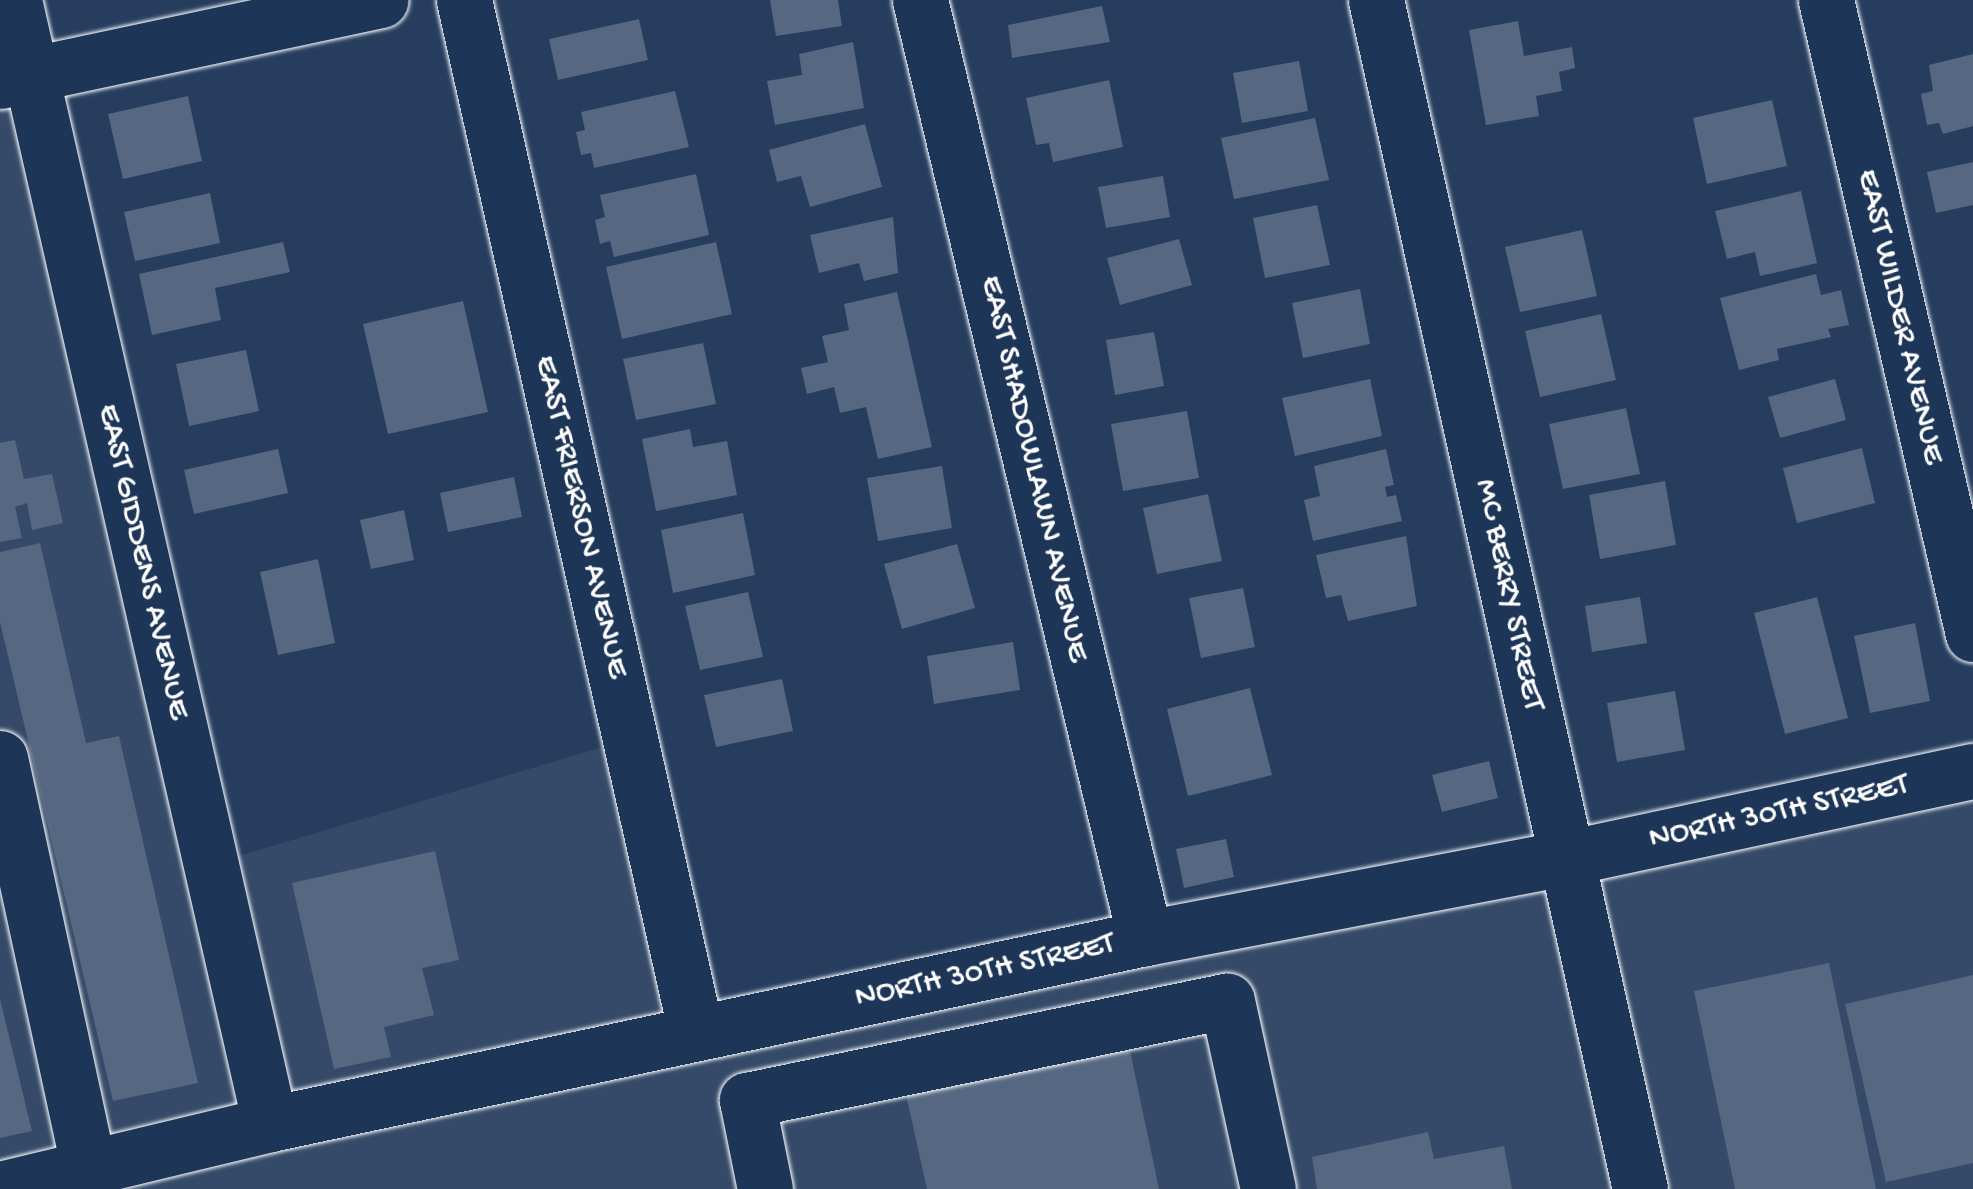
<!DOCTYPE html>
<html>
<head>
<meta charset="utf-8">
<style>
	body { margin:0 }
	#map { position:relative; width:1973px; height:1189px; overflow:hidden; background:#263d5e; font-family:"Gochi Hand",sans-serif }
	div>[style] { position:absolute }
	.built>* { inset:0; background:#344a68 }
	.building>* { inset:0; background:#556781 }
	.roads { filter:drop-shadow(0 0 2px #fff) drop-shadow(0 0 2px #fff) }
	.minor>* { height:55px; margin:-27.5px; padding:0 27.5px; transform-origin:27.5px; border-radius:27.5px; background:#1d3557 }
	span { translate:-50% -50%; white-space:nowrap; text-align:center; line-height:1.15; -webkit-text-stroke:8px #1d3557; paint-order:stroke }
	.street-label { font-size:32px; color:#fff }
</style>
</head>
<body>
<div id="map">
	<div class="built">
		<div style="clip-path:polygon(14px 97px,245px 1111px,0 1169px,0 100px)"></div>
		<div style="clip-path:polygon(609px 745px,671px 1019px,287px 1101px,232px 858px)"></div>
		<div style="clip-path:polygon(1973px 790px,1973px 1189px,1662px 1189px,1591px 873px)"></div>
		<div style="clip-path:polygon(1549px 881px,1617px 1189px,83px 1189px)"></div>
	</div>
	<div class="building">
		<div style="clip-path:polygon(770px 0,838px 0,842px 26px,776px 36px)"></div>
		<div style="clip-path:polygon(1102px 6px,1110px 42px,1012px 58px,1008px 25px)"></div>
		<div style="clip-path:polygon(639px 19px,648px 60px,558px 80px,549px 39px)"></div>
		<div style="clip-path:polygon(1518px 21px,1524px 56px,1572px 47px,1575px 68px,1559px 72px,1562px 91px,1536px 96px,1539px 116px,1486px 125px,1469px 30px)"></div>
		<div style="clip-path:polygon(853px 42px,864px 108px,775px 125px,767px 81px,802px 75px,799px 54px)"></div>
		<div style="clip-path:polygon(1973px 54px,1973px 126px,1943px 134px,1939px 123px,1927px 125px,1921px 94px,1933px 91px,1929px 65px)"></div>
		<div style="clip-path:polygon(1299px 61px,1308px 111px,1242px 123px,1233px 73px)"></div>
		<div style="clip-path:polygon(1109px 80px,1123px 147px,1053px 162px,1049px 143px,1036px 145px,1026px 98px)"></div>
		<div style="clip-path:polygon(675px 91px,689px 147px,594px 168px,591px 153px,581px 155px,576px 132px,585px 130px,581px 112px)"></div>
		<div style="clip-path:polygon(188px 96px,202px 161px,123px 179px,108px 114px)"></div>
		<div style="clip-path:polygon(1772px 100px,1787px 166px,1707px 184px,1693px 118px)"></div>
		<div style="clip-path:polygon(1315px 118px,1329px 180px,1234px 199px,1221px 138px)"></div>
		<div style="clip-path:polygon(865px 124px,882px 187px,810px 207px,801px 176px,777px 182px,769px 150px)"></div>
		<div style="clip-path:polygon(1973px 162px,1973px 205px,1936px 213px,1927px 172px)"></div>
		<div style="clip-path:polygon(696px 174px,709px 235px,614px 257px,610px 241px,600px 244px,595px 220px,605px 217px,600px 195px)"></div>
		<div style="clip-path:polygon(1163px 176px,1170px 217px,1106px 228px,1098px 187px)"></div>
		<div style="clip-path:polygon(1801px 191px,1817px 263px,1760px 276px,1755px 252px,1727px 259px,1715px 211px)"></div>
		<div style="clip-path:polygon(210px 193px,220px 243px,135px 261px,124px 212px)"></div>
		<div style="clip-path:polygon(1317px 205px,1330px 265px,1265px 278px,1253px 218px)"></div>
		<div style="clip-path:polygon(893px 217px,898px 273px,864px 281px,859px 263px,819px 273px,810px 235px)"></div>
		<div style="clip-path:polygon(1582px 230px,1597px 296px,1520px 312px,1505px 247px)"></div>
		<div style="clip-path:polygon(1179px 239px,1192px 285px,1120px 305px,1107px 258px)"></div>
		<div style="clip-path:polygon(283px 242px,290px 272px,215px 288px,221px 320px,152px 335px,139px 274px)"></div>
		<div style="clip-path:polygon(716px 242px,732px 314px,622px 339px,606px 267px)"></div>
		<div style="clip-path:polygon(1816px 274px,1821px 295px,1841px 290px,1849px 325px,1828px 329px,1831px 337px,1777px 349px,1779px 360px,1739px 370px,1720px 298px)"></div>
		<div style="clip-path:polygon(1360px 289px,1370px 344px,1303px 358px,1292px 303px)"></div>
		<div style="clip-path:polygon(897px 292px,932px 447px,878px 459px,866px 407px,840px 413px,834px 387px,807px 394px,801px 368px,828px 362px,822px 336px,849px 330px,844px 304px)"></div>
		<div style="clip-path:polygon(463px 301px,488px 412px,388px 434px,363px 324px)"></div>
		<div style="clip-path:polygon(1601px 314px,1616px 380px,1540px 397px,1525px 331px)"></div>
		<div style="clip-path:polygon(1154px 332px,1164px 386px,1115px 395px,1106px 340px)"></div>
		<div style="clip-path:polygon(703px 343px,716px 404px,636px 420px,623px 359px)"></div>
		<div style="clip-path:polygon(246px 350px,259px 411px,189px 426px,176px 364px)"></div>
		<div style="clip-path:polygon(1370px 379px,1382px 436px,1295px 456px,1282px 398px)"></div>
		<div style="clip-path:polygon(1835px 379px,1846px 420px,1780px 438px,1768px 397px)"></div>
		<div style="clip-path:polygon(1626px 408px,1640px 474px,1563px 489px,1549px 424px)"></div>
		<div style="clip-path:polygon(1187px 411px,1199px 478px,1123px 491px,1111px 424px)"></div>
		<div style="clip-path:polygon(690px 429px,693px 447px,727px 441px,737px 495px,656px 511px,642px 439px)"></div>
		<div style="clip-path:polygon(15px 440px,24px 479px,52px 474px,63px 523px,32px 530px,27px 503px,15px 507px,22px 538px,0 542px,0 443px)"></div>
		<div style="clip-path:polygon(1862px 448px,1875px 503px,1797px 523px,1783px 468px)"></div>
		<div style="clip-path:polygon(278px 449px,288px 493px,194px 514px,184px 470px)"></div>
		<div style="clip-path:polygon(1386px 449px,1394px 485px,1385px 487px,1387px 497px,1396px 495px,1402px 521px,1313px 541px,1304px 500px,1320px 496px,1314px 466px)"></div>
		<div style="clip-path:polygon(942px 466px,952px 528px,878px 541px,867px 478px)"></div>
		<div style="clip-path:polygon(514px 477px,522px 517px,448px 532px,440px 493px)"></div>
		<div style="clip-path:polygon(1665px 481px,1676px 545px,1600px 559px,1589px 495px)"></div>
		<div style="clip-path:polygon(1208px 494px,1222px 561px,1157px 574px,1143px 508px)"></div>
		<div style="clip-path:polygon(404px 510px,414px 560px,371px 569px,360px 520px)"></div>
		<div style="clip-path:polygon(743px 513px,755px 575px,673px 593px,661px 530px)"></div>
		<div style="clip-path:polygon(1406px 536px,1417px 606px,1348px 621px,1341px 595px,1326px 598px,1316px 555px)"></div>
		<div style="clip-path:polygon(40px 543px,86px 743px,119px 736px,198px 1083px,113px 1101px,0 622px,0 552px)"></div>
		<div style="clip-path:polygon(957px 544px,975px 608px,902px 629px,884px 564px)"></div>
		<div style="clip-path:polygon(318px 559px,335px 643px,278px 655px,260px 572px)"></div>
		<div style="clip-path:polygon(1243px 588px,1255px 647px,1201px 658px,1189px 598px)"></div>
		<div style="clip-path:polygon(748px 592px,763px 657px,700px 670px,685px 606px)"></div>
		<div style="clip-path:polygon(1640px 597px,1647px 643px,1592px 652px,1585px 606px)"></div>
		<div style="clip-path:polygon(1817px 597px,1848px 718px,1785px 734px,1754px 613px)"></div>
		<div style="clip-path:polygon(1915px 623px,1930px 701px,1870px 713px,1854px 636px)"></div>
		<div style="clip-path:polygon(1013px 642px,1020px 690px,934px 704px,927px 656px)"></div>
		<div style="clip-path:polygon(782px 679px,793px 731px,716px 747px,704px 695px)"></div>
		<div style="clip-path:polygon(1250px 688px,1272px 775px,1188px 796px,1167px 709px)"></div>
		<div style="clip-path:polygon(1675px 691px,1685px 750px,1617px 762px,1607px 703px)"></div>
		<div style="clip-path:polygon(1489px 761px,1498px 798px,1442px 812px,1432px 775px)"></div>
		<div style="clip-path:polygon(1226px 839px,1234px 877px,1184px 888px,1176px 849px)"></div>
		<div style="clip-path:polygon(435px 851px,459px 960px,422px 968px,434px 1015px,384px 1027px,391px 1057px,334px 1069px,292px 883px)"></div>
		<div style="clip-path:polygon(1829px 963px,1876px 1189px,1735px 1189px,1694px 991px)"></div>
		<div style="clip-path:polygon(1973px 975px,1973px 1163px,1886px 1182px,1845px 1004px)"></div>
		<div style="clip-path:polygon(0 999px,32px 1131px,0 1138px)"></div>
		<div style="clip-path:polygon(1129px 1046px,1159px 1189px,927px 1189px,905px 1090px)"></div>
		<div style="clip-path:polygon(1428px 1132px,1434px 1159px,1504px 1146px,1512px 1189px,1317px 1189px,1312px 1157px)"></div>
	</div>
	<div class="roads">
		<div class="minor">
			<div style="left:14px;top:0;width:1153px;rotate:77.17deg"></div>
			<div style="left:464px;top:0;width:1059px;rotate:77.34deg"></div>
			<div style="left:920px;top:0;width:965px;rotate:76.51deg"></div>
			<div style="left:1376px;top:0;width:1218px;rotate:77.48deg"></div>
			<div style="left:1826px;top:0;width:651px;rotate:76.95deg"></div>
			<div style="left:0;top:81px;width:389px;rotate:-12deg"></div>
			<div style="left:0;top:758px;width:420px;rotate:77.8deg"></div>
			<div style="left:0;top:1189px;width:278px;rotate:-13.5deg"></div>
			<div style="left:270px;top:1124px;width:895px;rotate:-12deg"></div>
			<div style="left:1145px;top:938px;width:429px;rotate:-10.8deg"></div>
			<div style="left:1566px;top:858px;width:416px;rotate:-12.1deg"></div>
			<div style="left:765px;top:1189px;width:91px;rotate:-101.4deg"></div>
			<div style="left:747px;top:1100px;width:490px;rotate:-11.7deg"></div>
			<div style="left:1227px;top:1001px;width:192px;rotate:77.7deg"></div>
		</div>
	</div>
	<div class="street-label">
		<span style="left:1899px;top:317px;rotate:77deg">EAST WILDER AVENUE</span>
		<span style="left:1033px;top:469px;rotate:77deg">EAST SHADOWLAWN AVENUE</span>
		<span style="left:580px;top:517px;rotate:77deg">EAST FRIERSON AVENUE</span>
		<span style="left:142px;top:562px;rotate:77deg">EAST GIDDENS AVENUE</span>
		<span style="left:1508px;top:595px;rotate:78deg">MC BERRY STREET</span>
		<span style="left:1779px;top:813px;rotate:-12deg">NORTH 30TH STREET</span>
		<span style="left:985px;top:972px;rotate:-12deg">NORTH 30TH STREET</span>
	</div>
</div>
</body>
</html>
